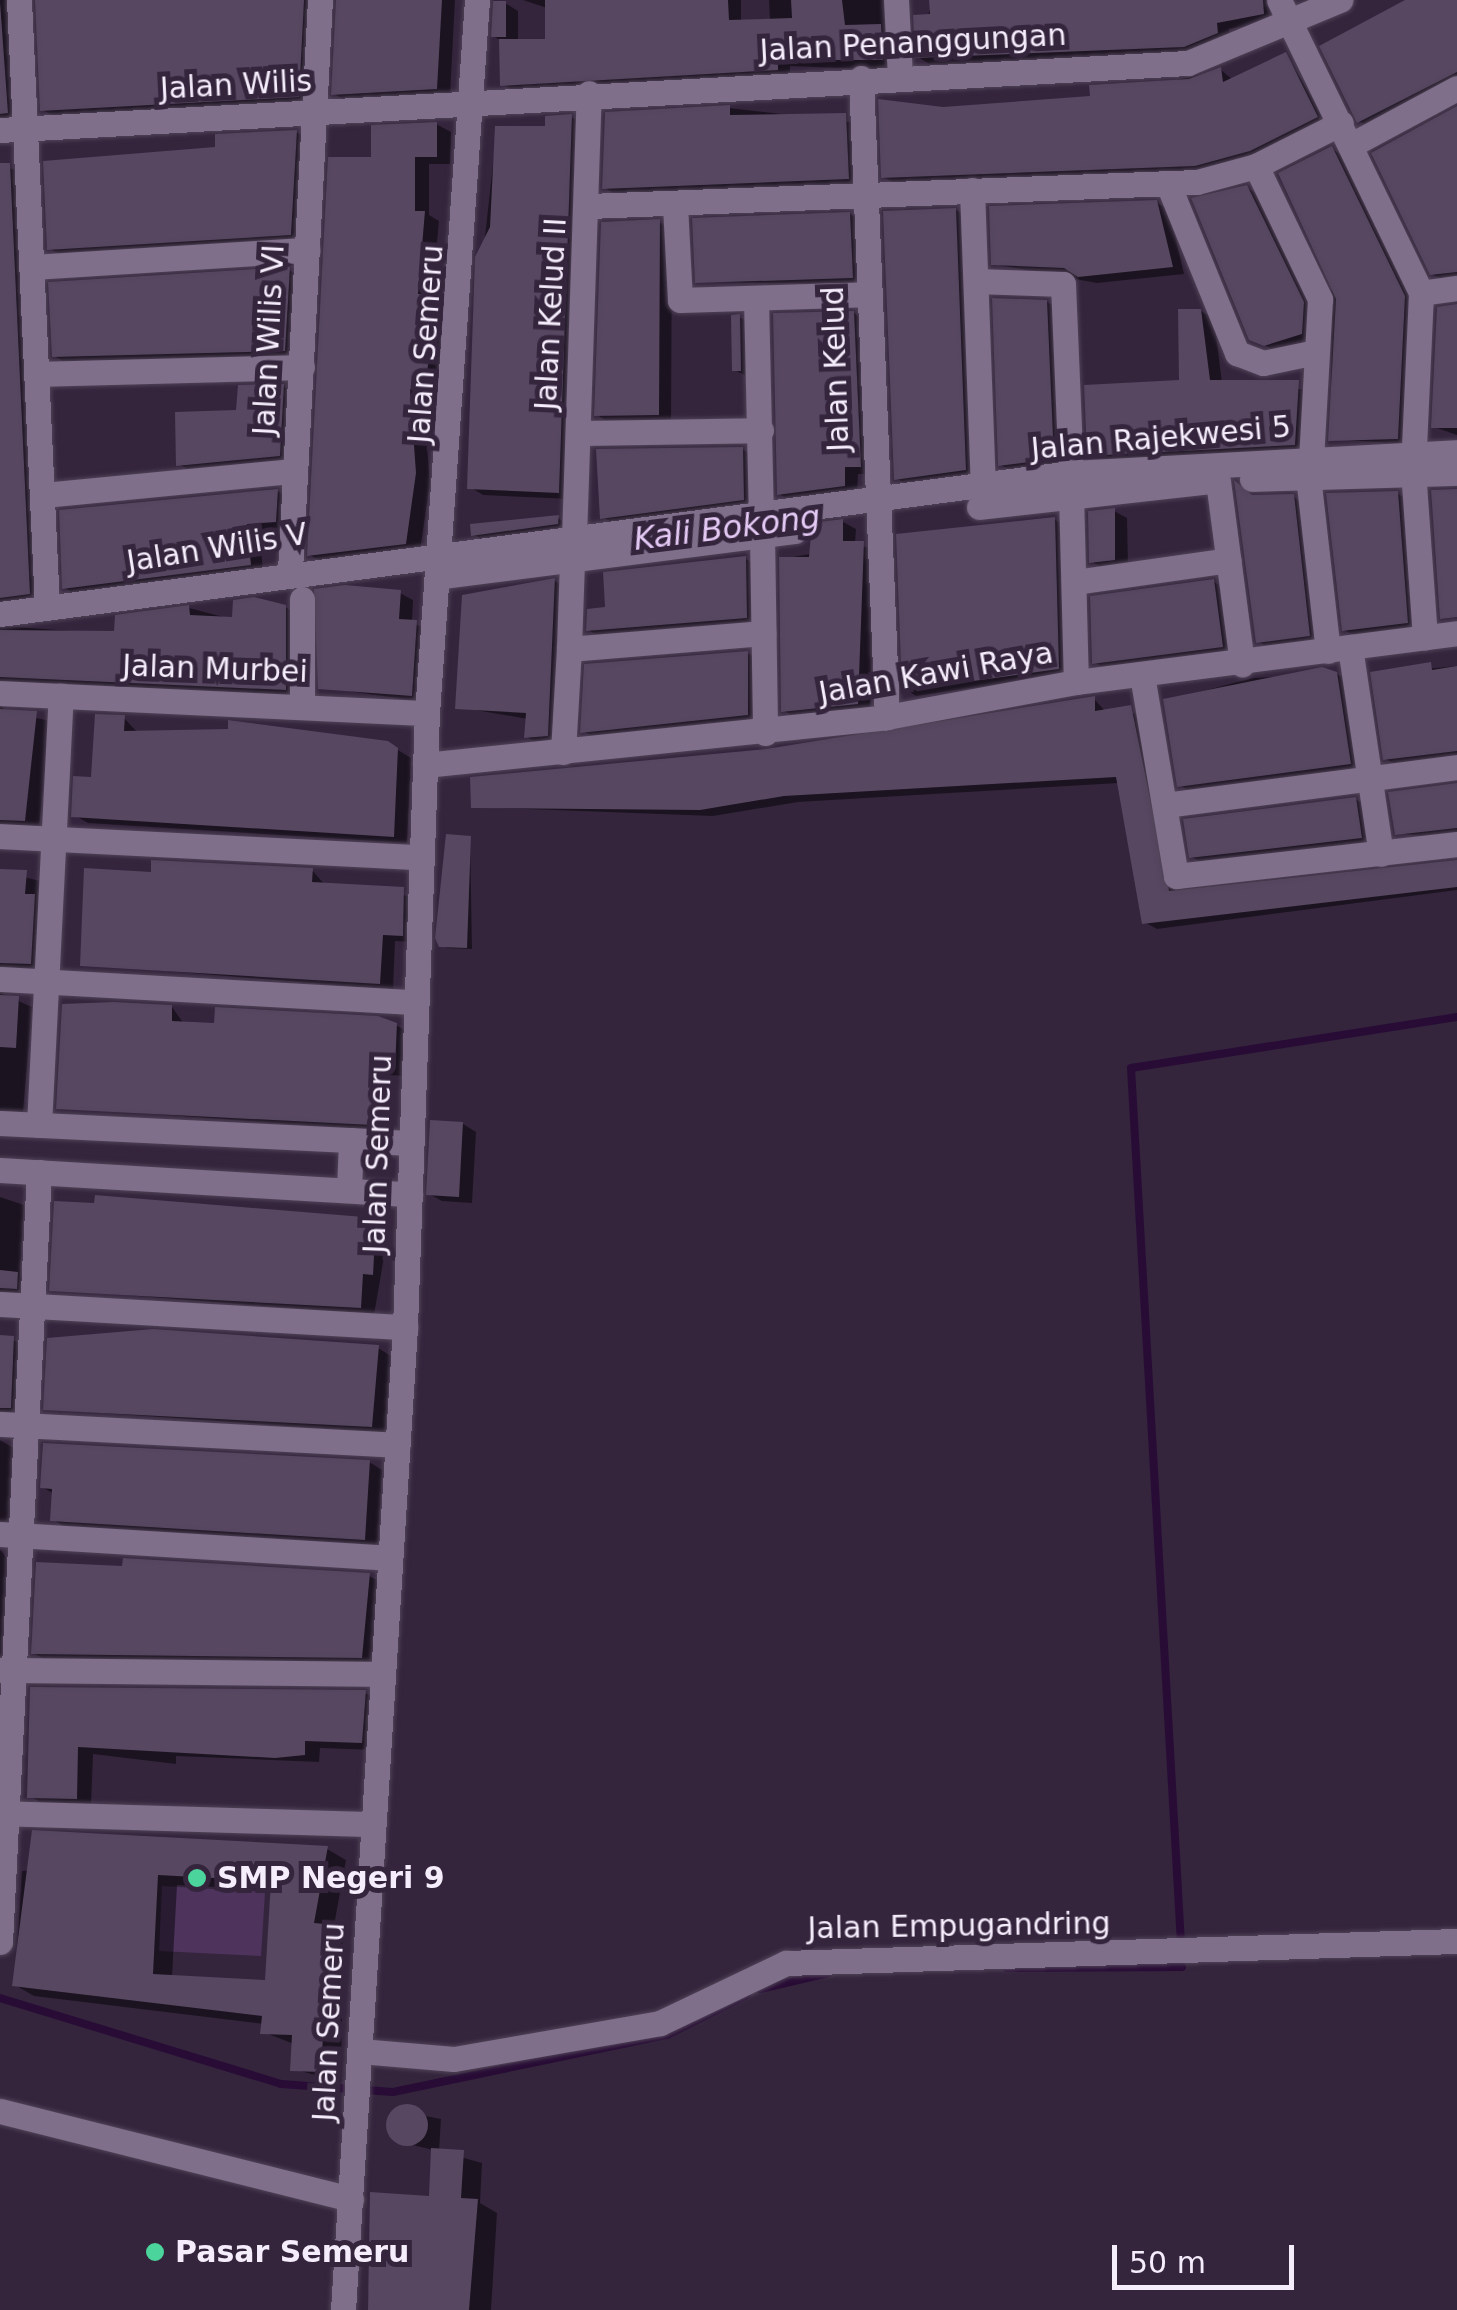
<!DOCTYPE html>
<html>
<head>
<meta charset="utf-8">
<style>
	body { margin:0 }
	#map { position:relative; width:1457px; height:2310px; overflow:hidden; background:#34253d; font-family:"DejaVu Sans",sans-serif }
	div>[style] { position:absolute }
	.green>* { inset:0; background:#4e335d }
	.shadow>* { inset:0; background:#0007 }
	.stream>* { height:8px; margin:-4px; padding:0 4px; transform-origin:4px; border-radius:4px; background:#280c36 }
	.building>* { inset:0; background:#574761 }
	.round { border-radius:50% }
	.roads { filter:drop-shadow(0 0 2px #504357) drop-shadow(0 0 2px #504357) }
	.street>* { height:25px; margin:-12.5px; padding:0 12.5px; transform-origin:12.5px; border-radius:12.5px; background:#806f8a }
	.secondary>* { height:25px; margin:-12.5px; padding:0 12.5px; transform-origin:12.5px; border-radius:12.5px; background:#806f8a }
	.dots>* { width:28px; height:28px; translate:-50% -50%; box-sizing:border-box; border:5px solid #34253d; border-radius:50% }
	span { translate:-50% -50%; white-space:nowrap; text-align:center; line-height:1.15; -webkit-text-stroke:10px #34253d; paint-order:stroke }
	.street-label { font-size:30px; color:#f5ecfc }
	.poi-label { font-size:30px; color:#f5ecfc; font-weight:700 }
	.left { translate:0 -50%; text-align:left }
	.water-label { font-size:32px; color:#e4c9f5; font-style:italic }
	.scale { position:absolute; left:1112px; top:2245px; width:182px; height:45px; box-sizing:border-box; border:5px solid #f5ecfc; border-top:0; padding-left:12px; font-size:30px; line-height:35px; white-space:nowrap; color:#f5ecfc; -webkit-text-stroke:8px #34253d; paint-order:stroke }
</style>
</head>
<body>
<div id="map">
	<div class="green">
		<div style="clip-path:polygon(162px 1886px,265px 1892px,261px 1956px,159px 1951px)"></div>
	</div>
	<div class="shadow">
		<div style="clip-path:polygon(0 0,22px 0,21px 120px,0 123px)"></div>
		<div style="clip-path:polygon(38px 0,323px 0,311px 103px,56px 118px,43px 110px)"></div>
		<div style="clip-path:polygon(339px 0,455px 0,450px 96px,347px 101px,334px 94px)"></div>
		<div style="clip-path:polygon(523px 0,741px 0,741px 22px,770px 21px,769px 0,888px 0,892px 70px,790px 66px,790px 76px,516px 92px,502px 84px,502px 41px,493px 36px,505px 3px,518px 11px,518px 41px,548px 41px,547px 8px)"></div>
		<div style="clip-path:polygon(932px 0,1275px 0,1277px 21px,1229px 29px,1230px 40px,1199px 53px,931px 65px,918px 57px)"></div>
		<div style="clip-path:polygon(1410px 0,1457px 0,1457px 84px,1372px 129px,1359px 121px)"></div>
		<div style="clip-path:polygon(1286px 55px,1328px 124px,1208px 172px,896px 184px,884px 177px,943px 109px,1093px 99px,1221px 70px,1233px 80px)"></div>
		<div style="clip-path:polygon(729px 108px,858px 123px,861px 185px,617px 195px,605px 188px)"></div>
		<div style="clip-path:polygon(1457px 109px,1457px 281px,1446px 282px,1432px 274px)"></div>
		<div style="clip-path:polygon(571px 117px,584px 124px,571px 499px,483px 495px,470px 487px,475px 327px,497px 128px,548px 129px)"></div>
		<div style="clip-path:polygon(436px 124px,451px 132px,450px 164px,429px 164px,429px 215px,439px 221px,432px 297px,453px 305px,438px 396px,423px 395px,430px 483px,420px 551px,324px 563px,310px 555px,373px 160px)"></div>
		<div style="clip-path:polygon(296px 132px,310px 140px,305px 242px,63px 256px,49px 248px,218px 149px)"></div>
		<div style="clip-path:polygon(1332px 149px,1343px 156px,1416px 305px,1409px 444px,1331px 439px)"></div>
		<div style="clip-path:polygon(0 165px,23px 173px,43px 600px,0 604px)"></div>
		<div style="clip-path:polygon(1247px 188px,1259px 195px,1315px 311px,1313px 341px,1279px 352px,1251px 339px)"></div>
		<div style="clip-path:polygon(1156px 202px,1169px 210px,1184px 274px,1097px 283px,993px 264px)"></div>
		<div style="clip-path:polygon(956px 210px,969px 218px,978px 477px,909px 486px,896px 478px)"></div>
		<div style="clip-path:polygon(850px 214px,862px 221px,864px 284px,698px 282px)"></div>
		<div style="clip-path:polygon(659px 222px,672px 230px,671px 422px,610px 423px,597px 415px)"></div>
		<div style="clip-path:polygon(289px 270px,303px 278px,299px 358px,68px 364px,54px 356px)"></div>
		<div style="clip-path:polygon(1047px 302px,1059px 309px,1066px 465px,1013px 472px,1001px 465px)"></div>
		<div style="clip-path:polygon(1457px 306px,1457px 435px,1434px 427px)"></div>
		<div style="clip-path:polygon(1201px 311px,1214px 319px,1222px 383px,1311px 390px,1307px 449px,1102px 462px,1089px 454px,1181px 382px)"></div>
		<div style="clip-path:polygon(854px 313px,867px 321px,873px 474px,858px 474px,857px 493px,792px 501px,779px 494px)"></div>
		<div style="clip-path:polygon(739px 317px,753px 324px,748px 377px,735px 370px)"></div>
		<div style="clip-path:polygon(283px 386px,296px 394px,292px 462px,192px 472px,179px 464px)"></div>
		<div style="clip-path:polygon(742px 449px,755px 457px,757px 506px,616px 525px,603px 517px)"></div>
		<div style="clip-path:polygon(277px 491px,290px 498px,288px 528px,259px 530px,263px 570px,77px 595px,65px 588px)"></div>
		<div style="clip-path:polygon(1398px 494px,1410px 501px,1419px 629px,1357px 637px,1344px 630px)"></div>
		<div style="clip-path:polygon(1293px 497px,1305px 503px,1320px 641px,1269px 648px,1258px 641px,1255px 498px)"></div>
		<div style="clip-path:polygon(1114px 511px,1127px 518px,1128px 566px,1105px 569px,1092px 562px)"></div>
		<div style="clip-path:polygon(558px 517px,571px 531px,486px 542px,473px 534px)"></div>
		<div style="clip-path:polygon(1055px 520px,1066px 526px,1070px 674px,916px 696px,905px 689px)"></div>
		<div style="clip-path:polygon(843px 522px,856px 529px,855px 543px,876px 551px,870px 710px,796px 718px,783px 710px,781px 559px,816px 553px)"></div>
		<div style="clip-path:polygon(746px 559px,758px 566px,759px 624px,601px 637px,588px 630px,608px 610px)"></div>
		<div style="clip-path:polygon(555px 581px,567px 588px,560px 742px,539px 744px,527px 737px,528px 719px,458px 707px)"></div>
		<div style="clip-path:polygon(1214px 582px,1226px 589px,1234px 652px,1106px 669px,1094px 662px)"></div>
		<div style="clip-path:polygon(400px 593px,413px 600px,412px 623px,430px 630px,424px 702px,321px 687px)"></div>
		<div style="clip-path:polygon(285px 607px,299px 615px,299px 696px,0 692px,0 626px,116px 634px,189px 608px,235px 620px)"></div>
		<div style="clip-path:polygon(747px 653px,760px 660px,761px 721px,596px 738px,583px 731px)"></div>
		<div style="clip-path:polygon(1457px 666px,1457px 758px,1398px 766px,1386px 759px,1373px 674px)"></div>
		<div style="clip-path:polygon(1337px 674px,1350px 682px,1363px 771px,1193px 793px,1180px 785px,1165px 701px,1253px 678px)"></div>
		<div style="clip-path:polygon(0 698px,4px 711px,50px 721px,39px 828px,0 831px)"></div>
		<div style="clip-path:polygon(1094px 699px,1106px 712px,1142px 714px,1179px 892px,1457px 863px,1457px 890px,1157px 929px,1144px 922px,1119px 783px,798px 802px,713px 816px,473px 807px)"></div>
		<div style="clip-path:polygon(124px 718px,138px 733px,388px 744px,411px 758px,407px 843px,88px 823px,74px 815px)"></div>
		<div style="clip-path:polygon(1457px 784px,1457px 840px,1397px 833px)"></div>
		<div style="clip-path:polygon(1355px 799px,1367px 806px,1373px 844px,1203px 863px,1192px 857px)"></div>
		<div style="clip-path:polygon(470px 838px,472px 949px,447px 948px,441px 945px)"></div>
		<div style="clip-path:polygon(312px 870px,325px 885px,417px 897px,415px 942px,395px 941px,393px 990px,83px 964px,153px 874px)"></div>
		<div style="clip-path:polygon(0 871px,40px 881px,44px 971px,0 981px)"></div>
		<div style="clip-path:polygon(0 993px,32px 1007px,23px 1112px,0 1111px)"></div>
		<div style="clip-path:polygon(172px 1007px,184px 1024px,396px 1025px,409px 1033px,407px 1076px,387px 1075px,384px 1131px,59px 1107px)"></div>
		<div style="clip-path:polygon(463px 1124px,476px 1132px,472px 1203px,442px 1201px,429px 1194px)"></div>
		<div style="clip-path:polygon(0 1197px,24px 1205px,20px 1276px,29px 1295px,0 1298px)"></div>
		<div style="clip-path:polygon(375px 1220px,389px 1228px,374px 1315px,52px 1289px)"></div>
		<div style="clip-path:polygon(153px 1331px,378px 1348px,391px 1356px,385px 1433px,46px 1409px)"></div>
		<div style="clip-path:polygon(0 1335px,27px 1346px,23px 1415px,0 1425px)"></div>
		<div style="clip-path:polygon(0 1440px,18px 1451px,13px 1525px,0 1538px)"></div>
		<div style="clip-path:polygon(369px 1462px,382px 1470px,378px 1546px,65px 1527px,52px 1519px,54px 1494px,42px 1487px)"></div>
		<div style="clip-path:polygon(0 1549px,15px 1570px,0 1671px)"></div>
		<div style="clip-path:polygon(369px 1576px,383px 1583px,375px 1664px,46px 1660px,33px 1653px)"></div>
		<div style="clip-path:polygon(32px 1689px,365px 1693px,380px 1701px,377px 1750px,320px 1748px,319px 1762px,176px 1756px,176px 1764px,93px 1754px,91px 1806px,45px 1805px,30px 1796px)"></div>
		<div style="clip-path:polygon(evenodd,327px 1849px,346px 1860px,333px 1931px,343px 1937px,341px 2082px,293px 2069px,294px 2044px,263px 2032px,264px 2024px,34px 1996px,15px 1985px,22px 1871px,327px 1849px,177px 1885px,273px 1890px,267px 1983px,172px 1977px,177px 1885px)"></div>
		<div style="clip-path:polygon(394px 2110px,441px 2119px,439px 2151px,482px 2163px,480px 2203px,497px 2213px,491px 2310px,368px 2310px,373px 2194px,431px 2198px,433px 2150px,393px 2140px)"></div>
	</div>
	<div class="stream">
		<div style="left:1181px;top:1943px;width:876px;rotate:-93.27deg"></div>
		<div style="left:1131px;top:1068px;width:330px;rotate:-8.9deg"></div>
		<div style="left:1007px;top:1968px;width:175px;rotate:-0.3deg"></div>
		<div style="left:760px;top:1989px;width:70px;rotate:-13.2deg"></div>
		<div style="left:0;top:1998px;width:294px;rotate:17deg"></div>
		<div style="left:281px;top:2084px;width:112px;rotate:4.1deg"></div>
		<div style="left:393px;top:2092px;width:280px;rotate:-11.8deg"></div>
		<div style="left:667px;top:2035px;width:89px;rotate:-26.6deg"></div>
	</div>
	<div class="building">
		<div style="clip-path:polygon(35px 0,304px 0,299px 97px,40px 111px)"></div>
		<div style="clip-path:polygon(336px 0,442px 0,437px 89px,331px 95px)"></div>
		<div style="clip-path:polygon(545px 0,728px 0,729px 20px,792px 18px,791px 0,842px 0,845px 25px,881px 24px,883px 60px,778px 60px,778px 70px,500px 86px,499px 39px,545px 39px)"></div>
		<div style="clip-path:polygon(929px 0,1263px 0,1264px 14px,1217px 23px,1218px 33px,1184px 47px,915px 58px,913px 15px,930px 14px)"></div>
		<div style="clip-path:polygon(1405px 0,1457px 0,1457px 72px,1357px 123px,1319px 46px)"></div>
		<div style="clip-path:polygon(493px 1px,506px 1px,506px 37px,491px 37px)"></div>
		<div style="clip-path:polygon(0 2px,8px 113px,0 114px)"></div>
		<div style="clip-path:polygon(1286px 52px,1318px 117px,1250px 151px,1195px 166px,881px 178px,878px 99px,943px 107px,1090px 96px,1089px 85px,1189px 79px,1221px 67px,1223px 82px)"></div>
		<div style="clip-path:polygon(730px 105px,730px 115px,846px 113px,849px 179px,602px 189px,605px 112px)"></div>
		<div style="clip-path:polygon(1457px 106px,1457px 272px,1430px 275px,1371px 153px)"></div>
		<div style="clip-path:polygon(572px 114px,559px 493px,467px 489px,475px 257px,490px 227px,495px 126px,545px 126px,545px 116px)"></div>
		<div style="clip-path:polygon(437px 122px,437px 157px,415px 157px,415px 211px,425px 211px,418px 294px,440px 294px,424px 389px,410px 389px,416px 473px,406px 544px,307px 556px,328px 157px,371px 157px,371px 125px)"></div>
		<div style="clip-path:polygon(297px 130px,291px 235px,47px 250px,43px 161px,215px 147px,215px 134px)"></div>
		<div style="clip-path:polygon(1332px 146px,1405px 296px,1398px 439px,1328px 441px,1336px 299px,1278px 173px)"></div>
		<div style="clip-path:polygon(0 163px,10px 163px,30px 594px,0 598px)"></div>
		<div style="clip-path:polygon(1247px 185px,1304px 302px,1302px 334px,1264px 346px,1249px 340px,1191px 198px)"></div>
		<div style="clip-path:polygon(1157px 200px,1173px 267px,1078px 277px,1064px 268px,991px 265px,989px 206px)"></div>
		<div style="clip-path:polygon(956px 208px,966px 470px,894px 480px,883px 211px)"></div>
		<div style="clip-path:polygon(850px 212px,853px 278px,695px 283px,692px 218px)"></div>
		<div style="clip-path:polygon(660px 219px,659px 415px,594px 416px,601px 222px)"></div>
		<div style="clip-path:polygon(290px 267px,285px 351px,52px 357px,48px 282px)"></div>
		<div style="clip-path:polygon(992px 298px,1047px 300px,1054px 459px,998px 466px)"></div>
		<div style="clip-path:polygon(1457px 304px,1457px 428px,1431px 428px,1437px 307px)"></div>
		<div style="clip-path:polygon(1178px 309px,1201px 309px,1210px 380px,1299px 380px,1295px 445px,1087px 456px,1084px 385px,1179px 380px)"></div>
		<div style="clip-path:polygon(854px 311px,861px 467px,845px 467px,845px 486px,777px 495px,773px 313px)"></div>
		<div style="clip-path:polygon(740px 314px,741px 371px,732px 371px,731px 315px)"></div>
		<div style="clip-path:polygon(284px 384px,280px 456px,176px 466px,175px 412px,236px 410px,238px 385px)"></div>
		<div style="clip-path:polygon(743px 447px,744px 500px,600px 519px,596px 449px)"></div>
		<div style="clip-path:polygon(1234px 480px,1252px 495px,1294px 494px,1310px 636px,1256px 643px)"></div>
		<div style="clip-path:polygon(278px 489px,276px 522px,247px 524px,251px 565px,62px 589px,59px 510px)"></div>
		<div style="clip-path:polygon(1457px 489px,1457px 617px,1440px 619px,1431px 490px)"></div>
		<div style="clip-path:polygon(1398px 491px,1408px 623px,1342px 631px,1326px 493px)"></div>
		<div style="clip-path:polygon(1115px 508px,1115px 560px,1089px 563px,1088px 511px)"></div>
		<div style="clip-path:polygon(559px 515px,558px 524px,471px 536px,470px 524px)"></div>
		<div style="clip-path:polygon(1055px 517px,1059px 669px,902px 691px,896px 534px)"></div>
		<div style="clip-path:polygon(843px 519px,843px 541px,864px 541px,858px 704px,781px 712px,779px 557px,809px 557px,812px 523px)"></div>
		<div style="clip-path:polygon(746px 556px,747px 618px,586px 631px,587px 609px,605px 607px,603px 572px)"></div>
		<div style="clip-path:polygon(555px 578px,548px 736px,524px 738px,526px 713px,455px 709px,462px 595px)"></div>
		<div style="clip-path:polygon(1214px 579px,1223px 647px,1092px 664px,1090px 596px)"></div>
		<div style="clip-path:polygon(345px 585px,401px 590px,399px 619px,417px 620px,412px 696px,318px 689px,314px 589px)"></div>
		<div style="clip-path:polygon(254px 597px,286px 605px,286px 690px,0 677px,0 630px,114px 631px,115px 615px,189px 605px,190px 615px,232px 617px,233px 600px)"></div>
		<div style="clip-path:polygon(748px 651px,748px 715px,580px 733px,584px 664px)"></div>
		<div style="clip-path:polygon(1431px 662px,1432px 670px,1457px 666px,1457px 751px,1383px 760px,1370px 672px)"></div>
		<div style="clip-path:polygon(1322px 667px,1337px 672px,1351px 764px,1177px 787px,1163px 699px)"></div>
		<div style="clip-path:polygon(1095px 696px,1095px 711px,1131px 705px,1169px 891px,1457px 860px,1457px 887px,1142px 924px,1116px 777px,784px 796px,700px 810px,471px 808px,470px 777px,766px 749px)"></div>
		<div style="clip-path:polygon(0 709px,37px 711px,25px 821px,0 820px)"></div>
		<div style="clip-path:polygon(95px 714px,125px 715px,124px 731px,228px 729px,228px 720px,388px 741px,398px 748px,394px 837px,71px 817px,73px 776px,91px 777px)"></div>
		<div style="clip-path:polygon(1457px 783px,1457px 828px,1395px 835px,1388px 792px)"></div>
		<div style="clip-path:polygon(1356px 797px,1362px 838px,1189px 858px,1183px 819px)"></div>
		<div style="clip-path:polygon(446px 834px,471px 836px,467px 948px,439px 947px,435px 938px)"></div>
		<div style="clip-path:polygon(151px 860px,313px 868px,312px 882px,404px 887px,403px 936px,383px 935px,380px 984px,80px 966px,84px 868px,151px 872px)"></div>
		<div style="clip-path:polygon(0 869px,27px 870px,25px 894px,35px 894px,31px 964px,0 963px)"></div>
		<div style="clip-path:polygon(0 995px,19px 996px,16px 1048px,0 1047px)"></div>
		<div style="clip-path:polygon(114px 1002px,172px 1005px,172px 1021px,214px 1023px,215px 1007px,378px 1016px,397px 1023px,395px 1070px,375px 1069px,372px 1125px,56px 1109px,62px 1004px)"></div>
		<div style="clip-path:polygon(430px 1120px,463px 1122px,459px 1197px,426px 1195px)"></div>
		<div style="clip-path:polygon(95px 1195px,376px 1218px,373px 1275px,363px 1274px,361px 1308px,49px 1291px,54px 1201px,94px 1203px)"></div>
		<div style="clip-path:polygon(0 1270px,18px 1272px,17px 1289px,0 1288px)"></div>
		<div style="clip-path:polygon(153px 1329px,379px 1345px,372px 1427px,43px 1410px,47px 1338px)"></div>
		<div style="clip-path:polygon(0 1335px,14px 1336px,11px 1408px,0 1408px)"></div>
		<div style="clip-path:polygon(43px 1443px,370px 1460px,365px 1540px,50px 1521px,52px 1489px,40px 1488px)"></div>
		<div style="clip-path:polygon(123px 1558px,370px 1573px,362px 1658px,31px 1654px,36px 1562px,122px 1566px)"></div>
		<div style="clip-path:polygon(30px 1687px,366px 1690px,362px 1743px,305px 1741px,305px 1755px,275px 1758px,78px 1747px,77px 1799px,27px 1798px)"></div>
		<div style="clip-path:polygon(evenodd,32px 1830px,328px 1846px,314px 1923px,325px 1924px,322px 2072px,290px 2071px,292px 2035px,260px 2034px,262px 2016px,12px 1986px,32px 1830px,158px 1875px,271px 1881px,265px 1980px,153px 1974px,158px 1875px)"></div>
		<div class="round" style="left:386px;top:2104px;width:42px;height:42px"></div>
		<div style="clip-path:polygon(431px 2148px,464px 2150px,461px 2198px,478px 2199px,469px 2310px,368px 2310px,370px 2192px,429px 2196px)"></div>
	</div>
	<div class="roads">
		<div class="street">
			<div style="left:19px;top:0;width:608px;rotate:87.36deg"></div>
			<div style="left:896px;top:0;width:76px;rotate:87deg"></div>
			<div style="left:1279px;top:0;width:326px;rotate:64.1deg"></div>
			<div style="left:1421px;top:293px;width:177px;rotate:92.6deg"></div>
			<div style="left:1413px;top:470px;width:168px;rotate:85.9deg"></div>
			<div style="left:861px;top:78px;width:640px;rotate:87.67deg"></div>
			<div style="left:0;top:130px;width:1190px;rotate:-3.23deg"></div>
			<div style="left:1188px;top:63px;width:165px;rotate:-22.5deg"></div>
			<div style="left:1351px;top:145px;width:120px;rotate:-28.3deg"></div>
			<div style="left:1256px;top:166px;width:148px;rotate:64.3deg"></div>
			<div style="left:1320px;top:299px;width:159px;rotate:93.2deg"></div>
			<div style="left:1168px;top:184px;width:183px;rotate:67.8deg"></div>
			<div style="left:1237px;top:353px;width:28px;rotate:21deg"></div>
			<div style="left:1263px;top:363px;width:49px;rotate:-11.8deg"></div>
			<div style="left:972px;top:190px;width:300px;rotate:87.9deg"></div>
			<div style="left:675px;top:205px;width:95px;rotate:87deg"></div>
			<div style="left:680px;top:300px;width:186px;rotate:-1.8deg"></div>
			<div style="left:589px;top:206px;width:608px;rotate:-2.26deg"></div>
			<div style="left:1197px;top:182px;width:61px;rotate:-15.2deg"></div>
			<div style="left:1256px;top:166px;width:95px;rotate:-26.8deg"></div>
			<div style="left:33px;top:267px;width:275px;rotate:-3.6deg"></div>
			<div style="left:976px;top:281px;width:87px;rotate:2deg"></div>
			<div style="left:1063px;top:284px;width:189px;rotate:87.6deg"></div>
			<div style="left:1421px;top:293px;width:36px;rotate:-8deg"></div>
			<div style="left:756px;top:299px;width:219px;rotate:88.7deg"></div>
			<div style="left:37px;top:374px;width:265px;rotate:-1.5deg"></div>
			<div style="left:579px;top:433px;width:182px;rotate:-0.9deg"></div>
			<div style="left:1308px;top:476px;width:176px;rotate:83.5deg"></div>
			<div style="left:1252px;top:479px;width:205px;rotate:-1.7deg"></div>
			<div style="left:1218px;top:481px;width:185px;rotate:82.5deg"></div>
			<div style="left:1071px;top:494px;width:188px;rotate:88.5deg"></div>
			<div style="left:43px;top:495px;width:252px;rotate:-5.5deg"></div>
			<div style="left:979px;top:507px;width:234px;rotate:-6.4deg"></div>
			<div style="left:762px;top:535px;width:198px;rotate:89.1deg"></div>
			<div style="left:574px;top:538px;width:445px;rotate:-88.1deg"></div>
			<div style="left:572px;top:561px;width:88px;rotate:92deg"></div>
			<div style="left:569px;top:649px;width:195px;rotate:-4.7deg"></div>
			<div style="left:290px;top:570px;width:571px;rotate:-86.99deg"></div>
			<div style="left:443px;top:576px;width:355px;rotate:-7.3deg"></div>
			<div style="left:1074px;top:582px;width:156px;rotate:-8.1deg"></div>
			<div style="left:0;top:614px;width:1080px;rotate:-7.5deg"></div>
			<div style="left:1071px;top:473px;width:387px;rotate:-3.1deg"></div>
			<div style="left:1350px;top:647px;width:209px;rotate:81.5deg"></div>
			<div style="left:1142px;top:675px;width:204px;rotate:80.4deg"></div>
			<div style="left:1176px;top:876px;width:283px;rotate:-6.5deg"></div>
			<div style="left:0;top:693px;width:427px;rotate:2.7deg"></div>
			<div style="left:302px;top:704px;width:105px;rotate:-90deg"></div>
			<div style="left:563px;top:752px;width:103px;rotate:-86.7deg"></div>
			<div style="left:425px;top:765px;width:464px;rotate:-5.9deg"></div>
			<div style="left:887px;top:717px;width:192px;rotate:-10.5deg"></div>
			<div style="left:1076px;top:682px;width:384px;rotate:-7.3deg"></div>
			<div style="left:1165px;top:805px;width:294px;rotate:-7.4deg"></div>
			<div style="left:0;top:836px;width:422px;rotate:2.9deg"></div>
			<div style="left:0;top:979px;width:415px;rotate:3.2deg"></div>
			<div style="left:0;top:1123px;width:411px;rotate:2.8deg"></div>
			<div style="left:39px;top:1125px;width:430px;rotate:-87.1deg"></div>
			<div style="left:0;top:1170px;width:411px;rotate:3.4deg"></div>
			<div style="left:349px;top:1190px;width:50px;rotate:-87.7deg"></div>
			<div style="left:0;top:1304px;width:406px;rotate:3.3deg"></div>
			<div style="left:0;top:1424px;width:398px;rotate:3deg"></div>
			<div style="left:0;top:1534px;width:389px;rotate:3.5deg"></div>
			<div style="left:0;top:1670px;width:379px;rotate:0.6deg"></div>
			<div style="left:0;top:1813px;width:372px;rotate:1.7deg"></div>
			<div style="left:0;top:1942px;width:771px;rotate:-87.1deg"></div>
			<div style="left:360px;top:2051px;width:94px;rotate:4.9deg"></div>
			<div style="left:454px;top:2059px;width:209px;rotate:-9.9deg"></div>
			<div style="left:660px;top:2023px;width:140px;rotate:-25.5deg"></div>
			<div style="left:786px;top:1963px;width:671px;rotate:-1.88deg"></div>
			<div style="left:0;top:2111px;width:362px;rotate:14.1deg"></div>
		</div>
		<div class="secondary">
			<div style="left:343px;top:2310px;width:985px;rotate:-86.39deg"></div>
			<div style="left:405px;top:1327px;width:614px;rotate:-87.95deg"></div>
			<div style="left:427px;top:713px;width:715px;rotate:-85.99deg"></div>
		</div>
	</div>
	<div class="dots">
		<div style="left:197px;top:1878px;background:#4bd49b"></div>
		<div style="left:155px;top:2252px;background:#4bd49b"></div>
	</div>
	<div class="street-label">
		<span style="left:913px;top:43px;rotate:-3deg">Jalan Penanggungan</span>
		<span style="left:236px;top:85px;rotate:-3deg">Jalan Wilis</span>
		<span style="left:551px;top:314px;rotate:-87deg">Jalan Kelud II</span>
		<span style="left:269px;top:340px;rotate:-87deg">Jalan Wilis VI</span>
		<span style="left:426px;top:344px;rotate:-86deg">Jalan Semeru</span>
		<span style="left:836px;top:369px;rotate:-92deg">Jalan Kelud</span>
		<span style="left:1161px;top:438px;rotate:-5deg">Jalan Rajekwesi 5</span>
		<span style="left:217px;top:548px;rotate:-9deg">Jalan Wilis V</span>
		<span style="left:215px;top:669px;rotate:2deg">Jalan Murbei</span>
		<span style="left:936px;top:673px;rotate:-10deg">Jalan Kawi Raya</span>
		<span style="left:378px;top:1154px;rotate:-88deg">Jalan Semeru</span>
		<span style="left:959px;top:1926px;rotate:-1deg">Jalan Empugandring</span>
		<span style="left:329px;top:2022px;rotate:-87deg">Jalan Semeru</span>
	</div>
	<div class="poi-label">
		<span class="left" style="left:217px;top:1878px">SMP Negeri 9</span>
		<span class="left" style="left:175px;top:2252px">Pasar Semeru</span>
	</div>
	<div class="water-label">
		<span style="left:727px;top:528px;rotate:-7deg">Kali Bokong</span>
	</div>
	<div class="scale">50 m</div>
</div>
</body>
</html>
